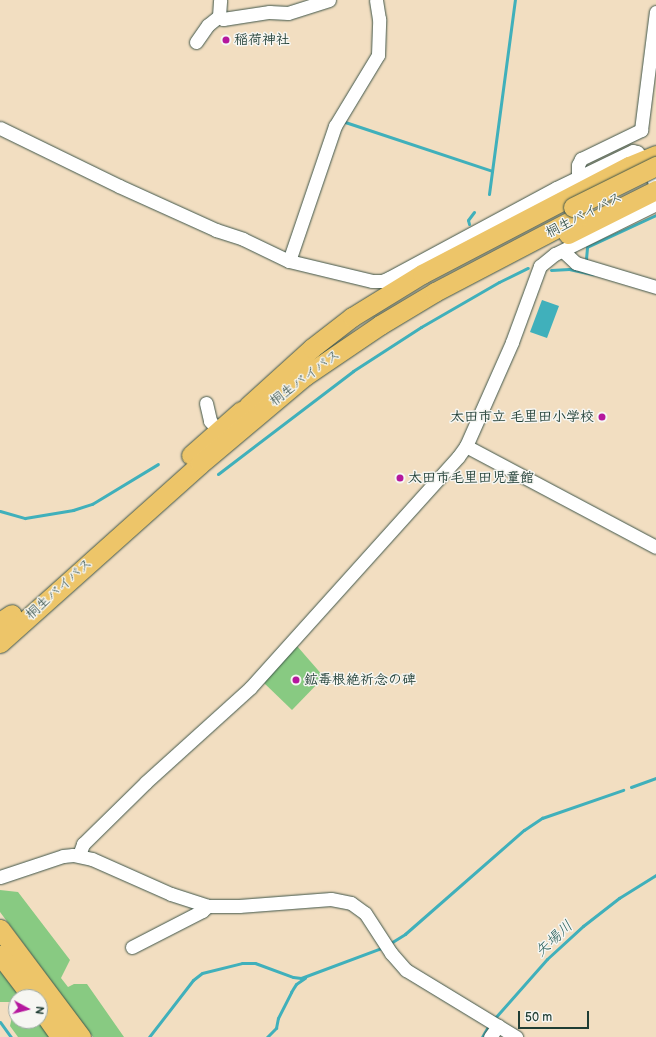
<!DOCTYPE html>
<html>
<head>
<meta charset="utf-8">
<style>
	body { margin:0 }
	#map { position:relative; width:656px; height:1037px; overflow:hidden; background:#f2dec1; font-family:"Balsamiq Sans","Klee One",sans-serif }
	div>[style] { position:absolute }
	.green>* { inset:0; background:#88ca82 }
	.water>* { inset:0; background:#40b0bb }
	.stream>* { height:3px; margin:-1.5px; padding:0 1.5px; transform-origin:1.5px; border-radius:1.5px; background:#40b0bb }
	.roads { filter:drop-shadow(0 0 1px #3f5549) drop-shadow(0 0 1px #3f5549) }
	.minor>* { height:13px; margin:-6.5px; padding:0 6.5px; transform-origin:6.5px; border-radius:6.5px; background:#fff }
	.highway>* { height:19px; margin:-9.5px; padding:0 9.5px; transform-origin:9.5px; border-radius:9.5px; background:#edc569 }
	.bridges { filter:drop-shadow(0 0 1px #3f5549) drop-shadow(0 0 1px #3f5549) }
	.highway-bridge>* { height:19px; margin:-9.5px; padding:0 9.5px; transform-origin:9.5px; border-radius:9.5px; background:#edc569 }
	.dots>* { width:11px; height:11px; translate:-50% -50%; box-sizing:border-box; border:2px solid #f6f6f2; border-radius:50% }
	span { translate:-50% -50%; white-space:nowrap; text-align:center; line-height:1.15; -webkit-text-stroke:3px #f6f6f2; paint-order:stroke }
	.poi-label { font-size:14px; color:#1f3d34; font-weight:700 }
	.left { translate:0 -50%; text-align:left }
	.right { translate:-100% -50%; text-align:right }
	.street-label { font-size:14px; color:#1f3d34 }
	.water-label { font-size:15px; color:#29605c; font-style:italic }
	.north { position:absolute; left:8px; top:989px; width:40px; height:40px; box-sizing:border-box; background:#f6f6f2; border:1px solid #a0aca6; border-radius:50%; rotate:97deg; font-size:11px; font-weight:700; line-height:16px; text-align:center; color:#1f3d34 }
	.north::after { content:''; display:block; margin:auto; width:14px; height:18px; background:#b5179e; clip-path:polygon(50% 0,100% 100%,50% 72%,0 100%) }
	.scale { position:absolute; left:518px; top:1011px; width:71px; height:18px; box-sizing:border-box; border:2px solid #1f3d34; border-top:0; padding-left:5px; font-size:12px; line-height:14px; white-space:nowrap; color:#1f3d34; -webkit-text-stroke:3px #f6f6f2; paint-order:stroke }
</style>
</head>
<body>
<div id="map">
	<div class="green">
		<div style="clip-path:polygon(297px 646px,324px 677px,292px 710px,263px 682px)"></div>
		<div style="clip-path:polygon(0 890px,18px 892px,70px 960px,61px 978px,68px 987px,74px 984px,87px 984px,124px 1037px,93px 1037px,0 912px)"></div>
		<div style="clip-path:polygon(0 971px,20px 997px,16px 997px,16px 1021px,38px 1021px,50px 1037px,18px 1037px,10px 1026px,13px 1012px,16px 1010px,11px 1002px,0 1002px)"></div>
	</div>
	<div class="water">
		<div style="clip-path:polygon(542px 300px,559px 306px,547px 338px,530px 332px)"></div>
	</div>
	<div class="stream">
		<div style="left:345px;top:122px;width:155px;rotate:18.4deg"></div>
		<div style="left:489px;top:194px;width:196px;rotate:-82.4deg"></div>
		<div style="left:469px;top:224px;width:4px;rotate:-104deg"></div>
		<div style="left:468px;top:220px;width:10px;rotate:-53deg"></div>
		<div style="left:586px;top:259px;width:12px;rotate:-85deg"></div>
		<div style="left:587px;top:247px;width:76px;rotate:-24.9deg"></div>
		<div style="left:551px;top:270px;width:18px;rotate:-3deg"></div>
		<div style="left:569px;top:269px;width:25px;rotate:12deg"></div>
		<div style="left:218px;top:474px;width:170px;rotate:-37.3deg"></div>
		<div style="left:353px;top:371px;width:81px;rotate:-32.9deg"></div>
		<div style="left:421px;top:327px;width:90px;rotate:-30deg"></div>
		<div style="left:499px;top:282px;width:32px;rotate:-26deg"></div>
		<div style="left:0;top:511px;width:26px;rotate:16deg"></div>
		<div style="left:25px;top:518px;width:49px;rotate:-9.5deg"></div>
		<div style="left:73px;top:510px;width:20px;rotate:-18deg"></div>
		<div style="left:92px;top:504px;width:77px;rotate:-31.2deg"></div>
		<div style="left:631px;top:787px;width:27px;rotate:-20deg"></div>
		<div style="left:389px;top:944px;width:19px;rotate:-32deg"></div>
		<div style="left:405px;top:934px;width:158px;rotate:-41.2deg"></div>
		<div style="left:524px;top:830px;width:22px;rotate:-34deg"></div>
		<div style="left:542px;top:818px;width:86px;rotate:-19.1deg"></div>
		<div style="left:494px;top:1019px;width:80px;rotate:-48.5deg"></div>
		<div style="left:547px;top:959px;width:49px;rotate:-42.5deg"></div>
		<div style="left:583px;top:926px;width:46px;rotate:-37.9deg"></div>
		<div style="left:619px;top:898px;width:44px;rotate:-31.9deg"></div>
		<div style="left:0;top:1022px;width:19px;rotate:54deg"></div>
		<div style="left:149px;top:1037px;width:72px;rotate:-52.3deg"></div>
		<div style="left:193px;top:980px;width:11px;rotate:-38deg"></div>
		<div style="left:202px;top:973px;width:41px;rotate:-14deg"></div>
		<div style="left:242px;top:963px;width:13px"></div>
		<div style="left:255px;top:963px;width:40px;rotate:20.2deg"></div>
		<div style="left:293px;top:977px;width:8px;rotate:7deg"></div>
		<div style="left:301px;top:978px;width:89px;rotate:-20.5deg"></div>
		<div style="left:267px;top:1037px;width:13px;rotate:-45deg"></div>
		<div style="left:276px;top:1028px;width:10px;rotate:-79deg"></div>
		<div style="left:278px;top:1018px;width:29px;rotate:-63deg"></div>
		<div style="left:291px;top:992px;width:9px;rotate:-58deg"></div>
		<div style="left:296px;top:984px;width:11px;rotate:-34deg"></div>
		<div style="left:482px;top:1037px;width:14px;rotate:-60deg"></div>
	</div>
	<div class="roads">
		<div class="minor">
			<div style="left:219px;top:16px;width:16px;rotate:-86deg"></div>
			<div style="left:196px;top:42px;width:21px;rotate:-55deg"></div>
			<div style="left:208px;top:25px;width:14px;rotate:-39deg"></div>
			<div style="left:219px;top:16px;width:5px;rotate:37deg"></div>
			<div style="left:223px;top:19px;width:47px;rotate:-8.7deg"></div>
			<div style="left:269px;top:12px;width:19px;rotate:3deg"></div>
			<div style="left:288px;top:13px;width:43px;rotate:-17.6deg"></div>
			<div style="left:0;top:128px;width:132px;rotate:26deg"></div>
			<div style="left:119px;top:186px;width:107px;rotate:24.4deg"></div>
			<div style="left:216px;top:230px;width:28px;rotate:18deg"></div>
			<div style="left:243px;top:239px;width:51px;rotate:25.6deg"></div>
			<div style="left:289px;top:261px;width:85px;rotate:13.5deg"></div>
			<div style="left:372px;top:281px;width:10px"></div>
			<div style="left:382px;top:281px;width:8px;rotate:-23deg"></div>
			<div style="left:389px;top:278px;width:190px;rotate:-28.3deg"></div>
			<div style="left:556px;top:188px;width:85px;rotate:-25.7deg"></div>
			<div style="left:633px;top:151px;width:4px;rotate:14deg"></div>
			<div style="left:637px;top:152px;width:11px;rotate:49deg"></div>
			<div style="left:644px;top:160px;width:28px;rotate:64deg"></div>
			<div style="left:578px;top:177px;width:12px;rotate:-90deg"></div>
			<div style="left:578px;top:165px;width:7px;rotate:-63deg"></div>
			<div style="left:581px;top:159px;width:67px;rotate:-25.8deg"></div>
			<div style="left:641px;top:130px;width:119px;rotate:-82.8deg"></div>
			<div style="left:563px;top:251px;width:18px;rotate:43deg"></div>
			<div style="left:576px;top:263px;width:84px;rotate:16.7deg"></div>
			<div style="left:289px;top:261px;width:143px;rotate:-71.2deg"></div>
			<div style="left:335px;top:126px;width:83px;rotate:-58.8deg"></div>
			<div style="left:378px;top:55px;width:36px;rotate:-88deg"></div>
			<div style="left:379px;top:19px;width:19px;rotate:-99deg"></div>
			<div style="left:206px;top:403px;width:18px;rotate:77deg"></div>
			<div style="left:210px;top:421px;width:12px;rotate:48deg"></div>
			<div style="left:466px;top:446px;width:215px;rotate:28deg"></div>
			<div style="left:79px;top:855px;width:12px;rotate:-70deg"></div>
			<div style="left:83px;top:844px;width:88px;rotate:-44.5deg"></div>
			<div style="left:146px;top:782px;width:140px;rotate:-42.1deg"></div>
			<div style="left:250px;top:688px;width:311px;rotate:-48deg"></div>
			<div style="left:458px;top:457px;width:14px;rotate:-54deg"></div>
			<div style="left:466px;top:446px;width:114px;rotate:-66.1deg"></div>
			<div style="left:512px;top:342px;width:81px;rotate:-69.8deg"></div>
			<div style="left:540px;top:266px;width:19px;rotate:-39deg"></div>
			<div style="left:555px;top:254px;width:113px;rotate:-26.3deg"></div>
			<div style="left:0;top:877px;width:66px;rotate:-18.4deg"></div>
			<div style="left:63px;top:856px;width:10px;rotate:-6deg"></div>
			<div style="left:73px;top:855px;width:19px;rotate:12deg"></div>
			<div style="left:92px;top:859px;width:86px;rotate:23.9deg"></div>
			<div style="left:171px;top:894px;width:39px;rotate:18deg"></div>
			<div style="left:208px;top:906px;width:31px"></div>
			<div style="left:239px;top:906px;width:92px;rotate:-4.4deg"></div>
			<div style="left:331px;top:899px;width:20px;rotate:11deg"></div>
			<div style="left:351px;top:903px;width:17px;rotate:36deg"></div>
			<div style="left:365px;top:913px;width:48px;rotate:57deg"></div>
			<div style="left:391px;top:953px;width:23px;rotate:49deg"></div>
			<div style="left:406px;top:970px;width:129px;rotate:31.3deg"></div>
			<div style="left:132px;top:947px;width:79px;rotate:-27.2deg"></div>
			<div style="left:202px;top:911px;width:8px;rotate:-40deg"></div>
			<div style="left:490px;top:1037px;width:14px;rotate:-54deg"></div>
		</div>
		<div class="highway">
			<div style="left:568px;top:234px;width:98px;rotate:-26.6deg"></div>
			<div style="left:248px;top:406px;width:86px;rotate:-42.2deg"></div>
			<div style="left:312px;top:348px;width:51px;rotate:-37.8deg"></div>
			<div style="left:352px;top:317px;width:82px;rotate:-31.6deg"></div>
			<div style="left:422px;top:274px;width:233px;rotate:-27.6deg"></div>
			<div style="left:629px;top:166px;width:29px;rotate:-22deg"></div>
			<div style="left:191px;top:455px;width:67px;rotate:-41.3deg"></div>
			<div style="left:0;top:622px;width:14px;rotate:-34deg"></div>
			<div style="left:0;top:643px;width:268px;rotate:-41.8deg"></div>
			<div style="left:200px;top:464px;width:137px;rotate:-40deg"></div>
			<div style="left:305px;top:376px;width:91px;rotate:-34.2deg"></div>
			<div style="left:380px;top:325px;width:64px;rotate:-31deg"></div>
			<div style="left:435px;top:292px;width:161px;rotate:-27.7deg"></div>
			<div style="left:0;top:929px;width:135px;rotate:53.1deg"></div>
			<div style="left:0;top:955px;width:53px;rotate:52.7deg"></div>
			<div style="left:40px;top:1008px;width:35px;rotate:55deg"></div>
		</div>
	</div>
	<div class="bridges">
		<div class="highway-bridge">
			<div style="left:573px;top:207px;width:93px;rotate:-26.3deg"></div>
		</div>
	</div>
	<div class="dots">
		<div style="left:226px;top:40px;background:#b5179e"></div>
		<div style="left:602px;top:417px;background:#b5179e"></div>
		<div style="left:400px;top:478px;background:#b5179e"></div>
		<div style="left:296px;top:680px;background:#b5179e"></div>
	</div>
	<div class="poi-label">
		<span class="left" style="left:234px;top:40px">稲荷神社</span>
		<span class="right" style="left:594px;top:417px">太田市立 毛里田小学校</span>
		<span class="left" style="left:408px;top:478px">太田市毛里田児童館</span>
		<span class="left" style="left:304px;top:680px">鉱毒根絶祈念の碑</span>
	</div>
	<div class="street-label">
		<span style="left:584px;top:215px;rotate:-27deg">桐生バイパス</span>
		<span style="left:305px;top:378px;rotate:-37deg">桐生バイパス</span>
		<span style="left:59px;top:589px;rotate:-42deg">桐生バイパス</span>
	</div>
	<div class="water-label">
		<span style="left:554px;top:939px;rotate:-43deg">矢場川</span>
	</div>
	<div class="north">N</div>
	<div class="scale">50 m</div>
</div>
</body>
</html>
